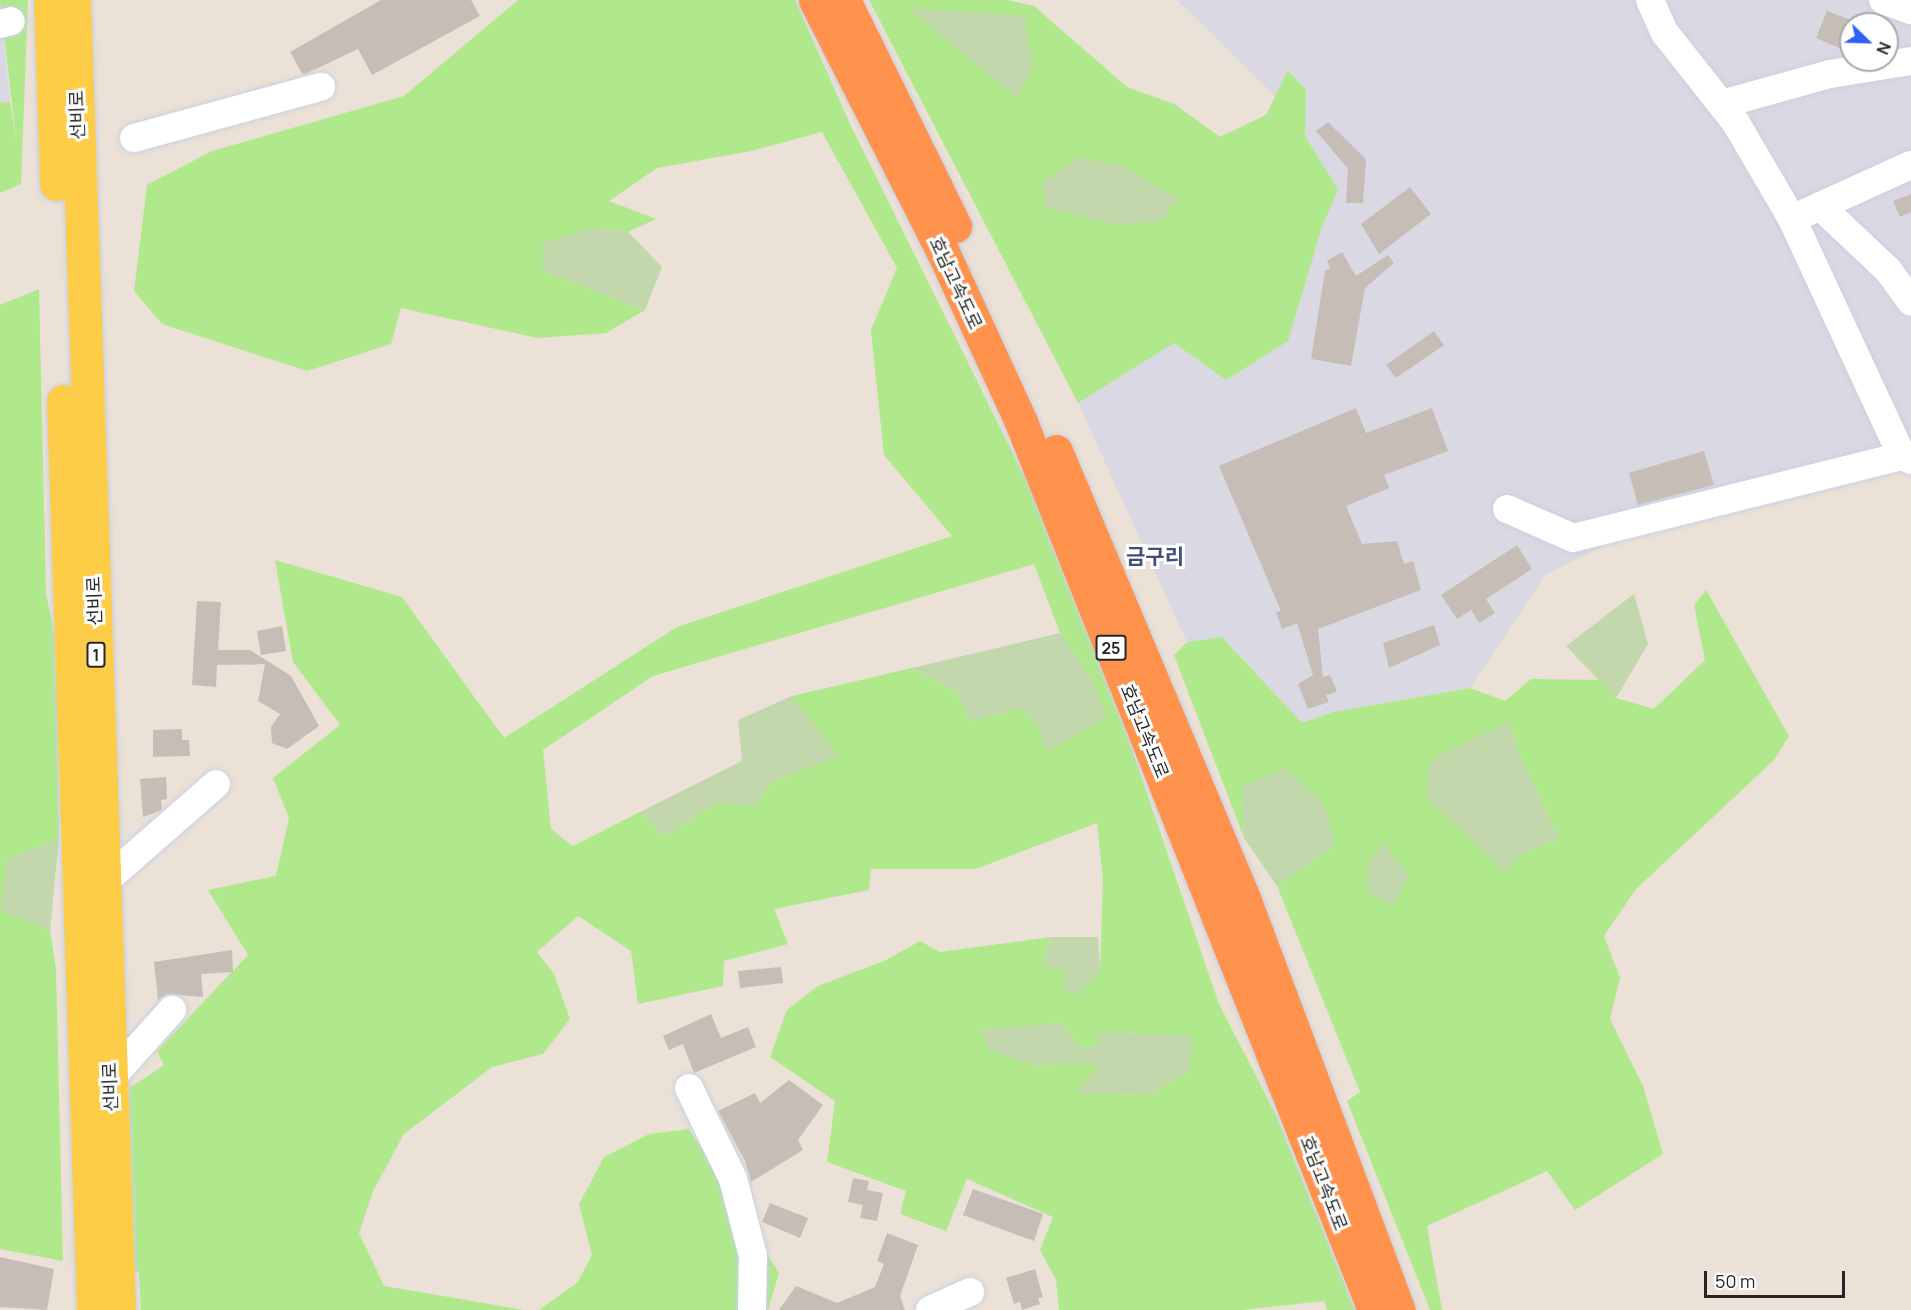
<!DOCTYPE html>
<html>
<head>
<meta charset="utf-8">
<style>
	body { margin:0 }
	#map { position:relative; width:1911px; height:1310px; overflow:hidden; background:#ebe1d6; font-family:Manrope,"Noto Sans KR",sans-serif }
	div>[style] { position:absolute }
	.industrial>* { inset:0; background:#dad8e2 }
	.green>* { inset:0; background:#afe98b }
	.cemetery>* { inset:0; background:#c2d7ab }
	.building>* { inset:0; background:#c6beb6 }
	.roads { filter:drop-shadow(0 0 2px #cbd0e2) drop-shadow(0 0 2px #cbd0e2) }
	.minor>* { height:28px; margin:-14px; padding:0 14px; transform-origin:14px; border-radius:14px; background:#fff }
	.major>* { height:33px; margin:-16.5px; padding:0 16.5px; transform-origin:16.5px; border-radius:16.5px; background:#fecd48 }
	.highway>* { height:33px; margin:-16.5px; padding:0 16.5px; transform-origin:16.5px; border-radius:16.5px; background:#ff934d }
	span { translate:-50% -50%; white-space:nowrap; text-align:center; line-height:1.15; -webkit-text-stroke:6px #fff; paint-order:stroke }
	.shield-label span { padding:2px 4px; background:#fff; border:2px solid; border-radius:4px; -webkit-text-stroke-width:0 }
	.shield-label { font-size:16px; color:#262626; font-weight:700 }
	.street-label { font-size:18px; color:#262626 }
	.quarter-label { font-size:21px; color:#434f7b; font-weight:700 }
	.north { position:absolute; left:1839px; top:12px; width:60px; height:60px; box-sizing:border-box; background:#fff; border:2px solid #a8a8a8; border-radius:50%; rotate:113deg; font-size:16px; font-weight:700; line-height:24px; text-align:center; color:#262626 }
	.north::after { content:''; display:block; margin:auto; width:21px; height:27px; background:#2f5eff; clip-path:polygon(50% 0,100% 100%,50% 72%,0 100%) }
	.scale { position:absolute; left:1704px; top:1271px; width:141px; height:27px; box-sizing:border-box; border:3px solid #262626; border-top:0; padding-left:8px; font-size:18px; line-height:21px; white-space:nowrap; color:#262626; -webkit-text-stroke:4px #fff; paint-order:stroke }
</style>
</head>
<body>
<div id="map">
	<div class="industrial">
		<div style="clip-path:polygon(0 0,10px 102px,0 103px)"></div>
		<div style="clip-path:polygon(evenodd,1177px 0,1911px 0,1911px 442px,1684px 505px,1545px 575px,1470px 688px,1333px 712px,1302px 723px,1223px 637px,1187px 642px,1078px 403px,1174px 343px,1226px 379px,1321px 230px,1338px 189px,1305px 136px,1306px 90px,1289px 70px,1275px 96px,1177px 0,1851px 24px,1887px 24px,1887px 60px,1851px 60px,1851px 24px)"></div>
	</div>
	<div class="green">
		<div style="clip-path:polygon(0 0,28px 0,21px 184px,0 193px,0 103px,10px 102px,16px 139px)"></div>
		<div style="clip-path:polygon(evenodd,518px 0,795px 0,850px 124px,1029px 486px,1125px 729px,1219px 1004px,1276px 1115px,1355px 1310px,1327px 1310px,1324px 1301px,1242px 1310px,1059px 1310px,1056px 1280px,1040px 1250px,1053px 1217px,967px 1179px,946px 1231px,900px 1214px,906px 1191px,827px 1162px,835px 1101px,770px 1057px,787px 1010px,818px 986px,884px 961px,920px 941px,940px 952px,1051px 937px,1043px 964px,1100px 970px,1103px 879px,1097px 823px,976px 869px,871px 869px,869px 890px,774px 909px,788px 944px,724px 961px,723px 986px,638px 1004px,631px 951px,578px 916px,537px 952px,554px 974px,570px 1019px,543px 1054px,492px 1067px,404px 1134px,373px 1191px,359px 1233px,384px 1286px,524px 1310px,141px 1310px,139px 1272px,127px 1271px,125px 1091px,164px 1065px,157px 1051px,248px 955px,208px 890px,276px 876px,289px 818px,273px 778px,340px 725px,293px 662px,275px 560px,402px 597px,504px 738px,677px 627px,952px 536px,884px 455px,871px 330px,897px 268px,822px 132px,751px 151px,657px 168px,609px 201px,656px 219px,628px 232px,591px 228px,543px 271px,645px 310px,606px 333px,537px 338px,401px 308px,391px 344px,307px 371px,162px 324px,134px 291px,147px 185px,212px 151px,404px 96px,518px 0,1034px 564px,1060px 633px,1094px 683px,1038px 725px,1022px 708px,970px 721px,958px 692px,912px 668px,792px 696px,838px 756px,773px 781px,755px 806px,717px 802px,665px 836px,640px 812px,573px 846px,551px 829px,543px 750px,653px 676px,1034px 564px,518px 0,1061px 1023px,1078px 1047px,1100px 1046px,1098px 1032px,1191px 1036px,1189px 1071px,1148px 1095px,1076px 1093px,1100px 1065px,1074px 1062px,1037px 1066px,990px 1050px,982px 1030px,1061px 1023px)"></div>
		<div style="clip-path:polygon(869px 0,1007px 0,1034px 6px,1127px 87px,1174px 104px,1220px 137px,1266px 115px,1288px 70px,1306px 90px,1305px 136px,1338px 189px,1321px 230px,1288px 341px,1226px 380px,1174px 343px,1078px 403px)"></div>
		<div style="clip-path:polygon(39px 289px,46px 594px,57px 645px,59px 839px,8px 859px,1px 911px,50px 930px,56px 969px,63px 1261px,0 1249px,0 305px)"></div>
		<div style="clip-path:polygon(evenodd,1706px 590px,1789px 736px,1774px 760px,1636px 889px,1604px 936px,1620px 978px,1610px 1019px,1643px 1086px,1663px 1154px,1575px 1210px,1547px 1171px,1427px 1226px,1442px 1310px,1430px 1310px,1347px 1101px,1360px 1092px,1277px 886px,1335px 845px,1242px 787px,1244px 838px,1174px 655px,1187px 642px,1222px 637px,1302px 723px,1333px 712px,1470px 688px,1505px 701px,1531px 679px,1602px 680px,1616px 698px,1654px 709px,1705px 660px,1694px 605px,1706px 590px,1510px 721px,1516px 747px,1559px 839px,1521px 853px,1506px 871px,1510px 721px)"></div>
		<div style="clip-path:polygon(689px 1129px,779px 1273px,768px 1310px,539px 1310px,577px 1283px,592px 1255px,579px 1204px,604px 1157px,649px 1134px)"></div>
	</div>
	<div class="cemetery">
		<div style="clip-path:polygon(908px 8px,1024px 16px,1033px 66px,1017px 98px)"></div>
		<div style="clip-path:polygon(1079px 157px,1125px 167px,1178px 199px,1161px 221px,1118px 225px,1046px 208px,1042px 182px)"></div>
		<div style="clip-path:polygon(591px 228px,628px 232px,662px 267px,645px 310px,543px 271px,543px 243px)"></div>
		<div style="clip-path:polygon(1634px 594px,1648px 644px,1616px 698px,1566px 646px)"></div>
		<div style="clip-path:polygon(1060px 633px,1094px 683px,1106px 718px,1046px 752px,1038px 725px,1022px 708px,970px 721px,958px 692px,912px 668px)"></div>
		<div style="clip-path:polygon(792px 696px,839px 756px,773px 781px,755px 806px,717px 802px,665px 836px,640px 812px,742px 761px,738px 720px)"></div>
		<div style="clip-path:polygon(1510px 721px,1516px 747px,1559px 839px,1521px 853px,1506px 872px,1426px 798px,1430px 760px)"></div>
		<div style="clip-path:polygon(1285px 768px,1324px 805px,1335px 845px,1277px 886px,1244px 838px,1242px 787px)"></div>
		<div style="clip-path:polygon(59px 839px,50px 930px,0 911px,8px 859px)"></div>
		<div style="clip-path:polygon(1383px 843px,1409px 875px,1393px 906px,1367px 892px,1367px 865px)"></div>
		<div style="clip-path:polygon(1051px 937px,1098px 937px,1100px 970px,1077px 995px,1064px 989px,1064px 971px,1043px 965px)"></div>
		<div style="clip-path:polygon(1061px 1023px,1078px 1047px,1099px 1046px,1098px 1032px,1192px 1036px,1189px 1071px,1148px 1095px,1075px 1093px,1099px 1065px,1074px 1062px,1037px 1066px,989px 1050px,982px 1030px)"></div>
	</div>
	<div class="building">
		<div style="clip-path:polygon(381px 0,471px 0,480px 16px,372px 75px,358px 49px,303px 75px,290px 52px)"></div>
		<div style="clip-path:polygon(1827px 11px,1851px 20px,1851px 53px,1816px 38px)"></div>
		<div style="clip-path:polygon(1328px 122px,1366px 159px,1363px 203px,1346px 203px,1348px 169px,1316px 131px)"></div>
		<div style="clip-path:polygon(1410px 187px,1431px 214px,1379px 254px,1361px 224px)"></div>
		<div style="clip-path:polygon(1911px 194px,1911px 212px,1900px 217px,1893px 201px)"></div>
		<div style="clip-path:polygon(1342px 252px,1356px 276px,1388px 255px,1394px 263px,1365px 288px,1351px 366px,1311px 359px,1325px 271px,1330px 268px,1327px 261px)"></div>
		<div style="clip-path:polygon(1434px 331px,1444px 345px,1396px 378px,1386px 365px)"></div>
		<div style="clip-path:polygon(1356px 408px,1366px 433px,1432px 408px,1448px 451px,1384px 475px,1389px 488px,1346px 506px,1362px 544px,1397px 541px,1404px 564px,1413px 561px,1421px 590px,1318px 629px,1323px 677px,1330px 675px,1337px 692px,1326px 695px,1329px 702px,1308px 709px,1298px 684px,1313px 675px,1297px 623px,1282px 629px,1276px 612px,1281px 611px,1219px 466px)"></div>
		<div style="clip-path:polygon(1704px 451px,1714px 485px,1638px 505px,1629px 473px)"></div>
		<div style="clip-path:polygon(1517px 545px,1532px 569px,1486px 599px,1495px 613px,1479px 623px,1471px 610px,1457px 619px,1441px 595px)"></div>
		<div style="clip-path:polygon(197px 601px,221px 602px,218px 650px,250px 650px,291px 676px,319px 726px,287px 749px,272px 743px,271px 727px,280px 714px,258px 701px,265px 664px,217px 665px,216px 687px,192px 685px)"></div>
		<div style="clip-path:polygon(1434px 625px,1440px 645px,1389px 668px,1383px 643px)"></div>
		<div style="clip-path:polygon(282px 626px,286px 651px,261px 655px,257px 631px)"></div>
		<div style="clip-path:polygon(182px 729px,182px 740px,189px 740px,190px 756px,153px 757px,153px 730px)"></div>
		<div style="clip-path:polygon(166px 777px,167px 799px,161px 800px,162px 810px,143px 817px,140px 779px)"></div>
		<div style="clip-path:polygon(232px 950px,233px 972px,201px 974px,203px 997px,167px 994px,158px 1000px,154px 962px)"></div>
		<div style="clip-path:polygon(781px 967px,783px 983px,740px 988px,738px 971px)"></div>
		<div style="clip-path:polygon(711px 1014px,721px 1038px,748px 1027px,756px 1047px,694px 1073px,683px 1044px,669px 1050px,663px 1036px)"></div>
		<div style="clip-path:polygon(789px 1080px,823px 1105px,798px 1140px,803px 1150px,751px 1182px,745px 1161px,718px 1111px,755px 1093px,760px 1103px)"></div>
		<div style="clip-path:polygon(853px 1178px,869px 1181px,867px 1190px,883px 1193px,877px 1221px,860px 1218px,863px 1205px,848px 1202px)"></div>
		<div style="clip-path:polygon(973px 1189px,1043px 1214px,1034px 1241px,963px 1215px)"></div>
		<div style="clip-path:polygon(770px 1203px,808px 1218px,800px 1238px,762px 1222px)"></div>
		<div style="clip-path:polygon(887px 1233px,918px 1245px,900px 1296px,905px 1310px,779px 1310px,796px 1286px,837px 1303px,875px 1287px,884px 1264px,877px 1261px)"></div>
		<div style="clip-path:polygon(0 1257px,54px 1269px,47px 1310px,0 1307px)"></div>
		<div style="clip-path:polygon(1035px 1269px,1043px 1297px,1038px 1298px,1040px 1304px,1022px 1310px,1020px 1302px,1014px 1304px,1006px 1278px)"></div>
	</div>
	<div class="roads">
		<div class="minor">
			<div style="left:1650px;top:0;width:36px;rotate:66deg"></div>
			<div style="left:1665px;top:33px;width:115px;rotate:51.7deg"></div>
			<div style="left:1736px;top:123px;width:111px;rotate:59.7deg"></div>
			<div style="left:1792px;top:219px;width:261px;rotate:65.1deg"></div>
			<div style="left:1902px;top:456px;width:10px;rotate:24deg"></div>
			<div style="left:1883px;top:0;width:30px;rotate:20deg"></div>
			<div style="left:0;top:24px;width:11px;rotate:-15deg"></div>
			<div style="left:1722px;top:104px;width:112px;rotate:-15.5deg"></div>
			<div style="left:1830px;top:74px;width:82px;rotate:-9.1deg"></div>
			<div style="left:134px;top:138px;width:194px;rotate:-15.3deg"></div>
			<div style="left:1820px;top:206px;width:93px;rotate:43.3deg"></div>
			<div style="left:1888px;top:270px;width:39px;rotate:54deg"></div>
			<div style="left:1805px;top:213px;width:116px;rotate:-24.4deg"></div>
			<div style="left:1507px;top:509px;width:72px;rotate:23.7deg"></div>
			<div style="left:1573px;top:538px;width:339px;rotate:-14deg"></div>
			<div style="left:103px;top:883px;width:150px;rotate:-41.2deg"></div>
			<div style="left:110px;top:1079px;width:93px;rotate:-48.1deg"></div>
			<div style="left:689px;top:1088px;width:101px;rotate:64.2deg"></div>
			<div style="left:733px;top:1179px;width:80px;rotate:75.4deg"></div>
			<div style="left:753px;top:1256px;width:54px;rotate:91.1deg"></div>
			<div style="left:930px;top:1310px;width:44px;rotate:-24.2deg"></div>
		</div>
		<div class="major">
			<div style="left:50px;top:0;width:184px;rotate:88.1deg"></div>
			<div style="left:74px;top:0;width:1311px;rotate:88.03deg"></div>
			<div style="left:63px;top:401px;width:909px;rotate:88.11deg"></div>
		</div>
		<div class="highway">
			<div style="left:815px;top:0;width:280px;rotate:63.1deg"></div>
			<div style="left:942px;top:250px;width:189px;rotate:65.3deg"></div>
			<div style="left:1021px;top:422px;width:956px;rotate:68.32deg"></div>
			<div style="left:844px;top:0;width:252px;rotate:63.8deg"></div>
			<div style="left:1056px;top:451px;width:488px;rotate:67.2deg"></div>
			<div style="left:1245px;top:901px;width:437px;rotate:69.4deg"></div>
		</div>
	</div>
	<div class="shield-label">
		<span style="left:1111px;top:648px">25</span>
		<span style="left:96px;top:655px">1</span>
	</div>
	<div class="street-label">
		<span style="left:77px;top:115px;rotate:-92deg">선비로</span>
		<span style="left:956px;top:283px;rotate:65deg">호남고속도로</span>
		<span style="left:94px;top:601px;rotate:-92deg">선비로</span>
		<span style="left:1145px;top:731px;rotate:68deg">호남고속도로</span>
		<span style="left:110px;top:1087px;rotate:-92deg">선비로</span>
		<span style="left:1324px;top:1183px;rotate:69deg">호남고속도로</span>
	</div>
	<div class="quarter-label">
		<span style="left:1155px;top:556px">금구리</span>
	</div>
	<div class="north">N</div>
	<div class="scale">50 m</div>
</div>
</body>
</html>
